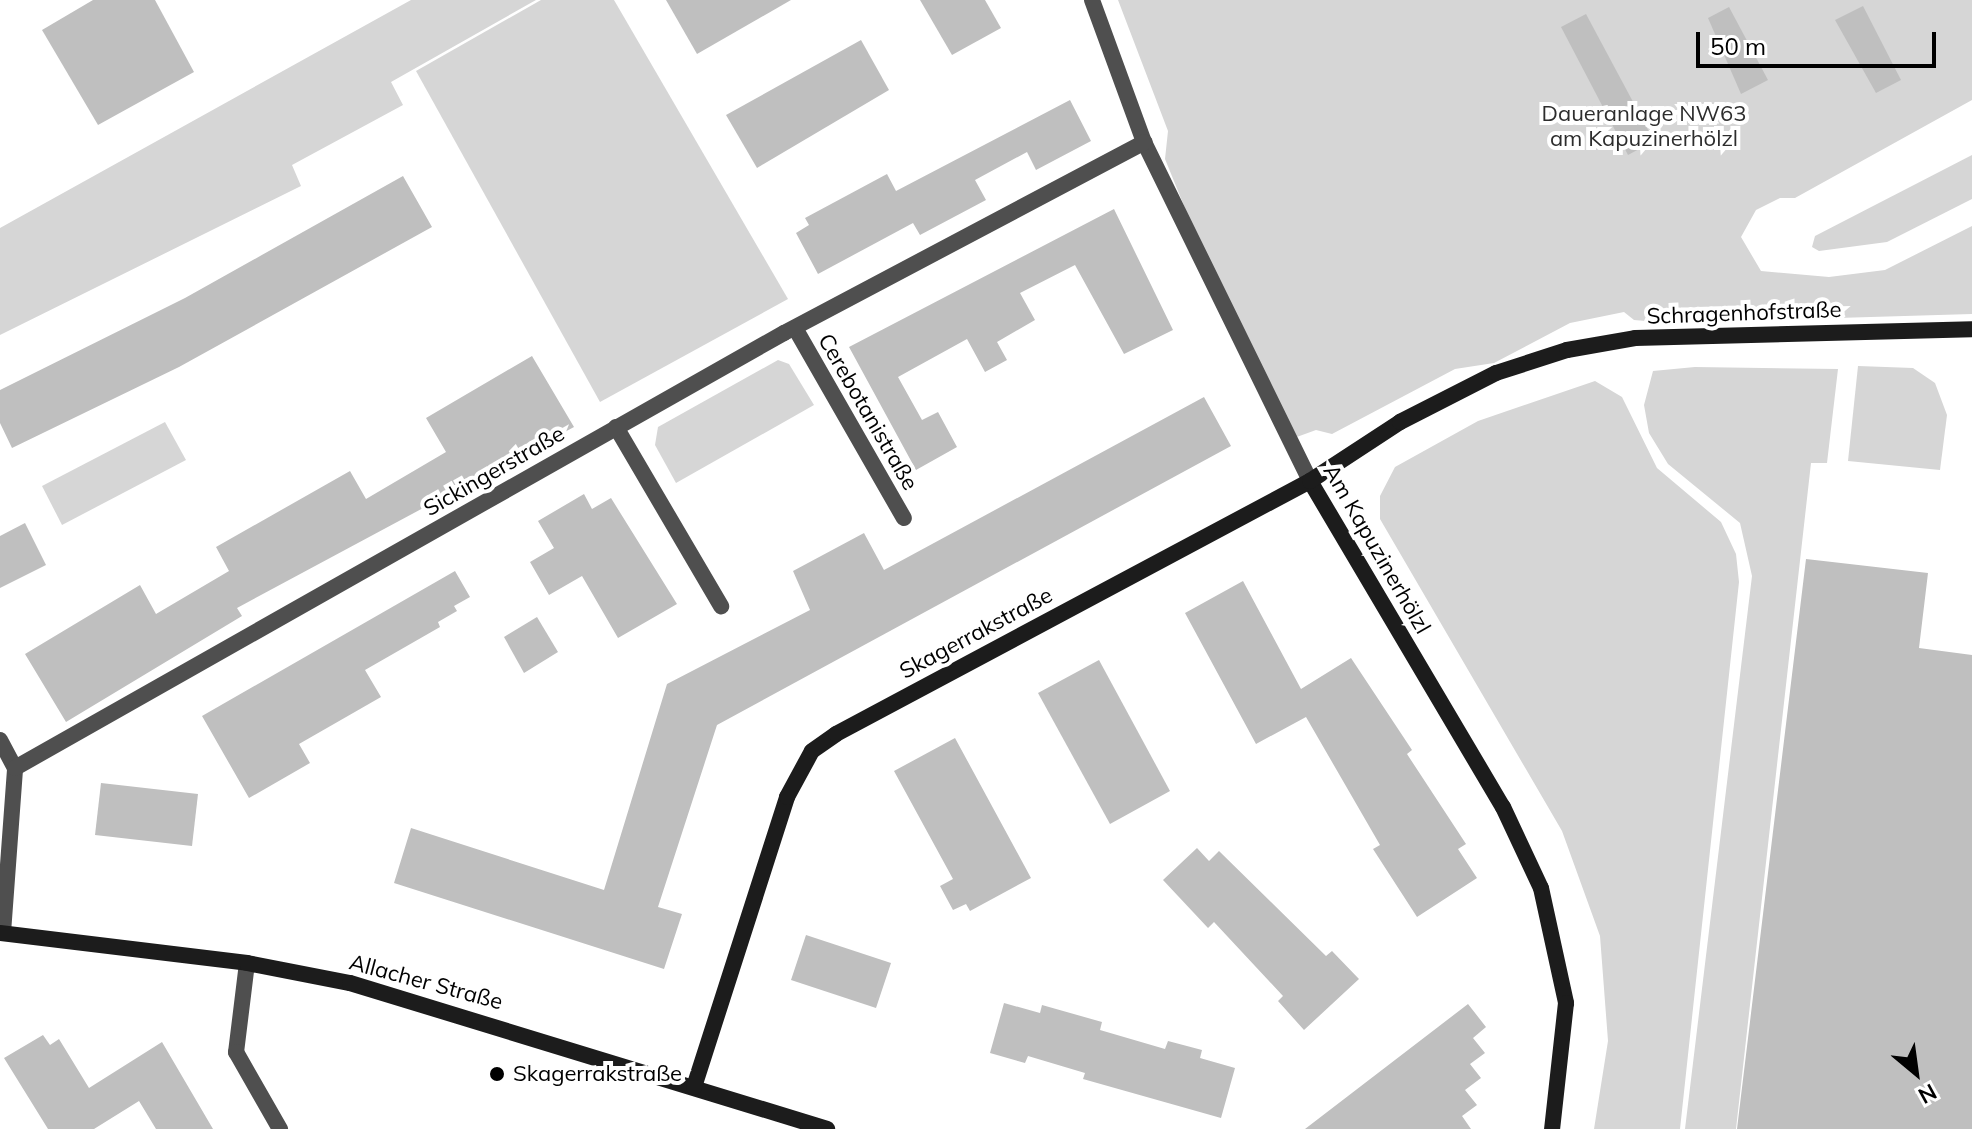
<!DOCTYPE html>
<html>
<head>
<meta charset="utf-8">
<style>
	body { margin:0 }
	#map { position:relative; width:1972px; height:1129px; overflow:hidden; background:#fff; font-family:Mulish,sans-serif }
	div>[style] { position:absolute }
	.green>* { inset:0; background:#d6d6d6 }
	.building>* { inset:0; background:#bfbfbf }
	.street>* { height:16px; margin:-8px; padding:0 8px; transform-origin:8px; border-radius:8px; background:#4f4f4f }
	.secondary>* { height:16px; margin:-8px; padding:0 8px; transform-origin:8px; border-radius:8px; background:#1c1c1c }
	.dots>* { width:22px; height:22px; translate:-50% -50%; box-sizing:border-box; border:4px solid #fff; border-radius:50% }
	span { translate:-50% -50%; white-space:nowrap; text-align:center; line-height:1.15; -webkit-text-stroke:8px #fff; paint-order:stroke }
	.park-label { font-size:22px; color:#2d2d2d }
	.street-label { font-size:22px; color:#000 }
	.poi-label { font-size:22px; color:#000 }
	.left { translate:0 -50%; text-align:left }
	.north { position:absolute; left:1876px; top:1033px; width:80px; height:80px; -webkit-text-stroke:6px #fff; paint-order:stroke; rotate:151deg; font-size:22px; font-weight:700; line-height:32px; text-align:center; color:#000 }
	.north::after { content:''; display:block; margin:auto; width:28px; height:36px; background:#000; clip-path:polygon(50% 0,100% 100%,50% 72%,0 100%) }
	.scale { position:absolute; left:1696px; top:32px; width:240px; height:36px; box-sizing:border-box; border:4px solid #000; border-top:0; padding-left:10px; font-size:24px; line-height:28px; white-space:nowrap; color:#000; -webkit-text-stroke:6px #fff; paint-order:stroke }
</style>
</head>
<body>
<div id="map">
	<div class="green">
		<div style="clip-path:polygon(411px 0,536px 0,391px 82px,403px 105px,292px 165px,301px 186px,0 335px,0 228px)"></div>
		<div style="clip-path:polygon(541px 0,614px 0,788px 299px,600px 402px,416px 71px)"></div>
		<div style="clip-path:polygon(1118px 0,1972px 0,1972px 100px,1795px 198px,1780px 198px,1756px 210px,1741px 237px,1761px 271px,1829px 277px,1885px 270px,1972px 226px,1972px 314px,1669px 323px,1634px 320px,1624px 312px,1570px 323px,1494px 363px,1455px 369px,1332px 434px,1316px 430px,1294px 438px,1204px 255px,1165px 159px,1168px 131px)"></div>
		<div style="clip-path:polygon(1972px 155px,1972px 199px,1887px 242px,1819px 251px,1812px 247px,1815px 236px)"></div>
		<div style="clip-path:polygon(778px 360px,789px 364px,814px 405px,676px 483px,655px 445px,658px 427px)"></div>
		<div style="clip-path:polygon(1858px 366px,1913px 368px,1935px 383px,1947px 415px,1940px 470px,1848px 461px)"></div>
		<div style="clip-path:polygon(1695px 367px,1838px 369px,1827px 463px,1811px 463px,1736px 1129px,1685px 1129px,1752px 576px,1740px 523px,1668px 464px,1649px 433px,1644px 405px,1653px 371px)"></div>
		<div style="clip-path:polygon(1595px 381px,1622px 397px,1657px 468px,1721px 522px,1736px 554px,1739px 582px,1680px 1129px,1594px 1129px,1608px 1041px,1600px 936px,1562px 831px,1380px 519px,1380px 496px,1395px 467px,1478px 421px)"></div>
		<div style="clip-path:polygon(165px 422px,186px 460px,62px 525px,42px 486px)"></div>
	</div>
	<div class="building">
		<div style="clip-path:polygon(155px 0,194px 72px,98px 125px,42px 30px,93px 0)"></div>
		<div style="clip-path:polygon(666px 0,791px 0,697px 54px)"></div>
		<div style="clip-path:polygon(920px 0,985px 0,1001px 28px,952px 55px)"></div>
		<div style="clip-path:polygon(1863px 6px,1901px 80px,1876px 93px,1835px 20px)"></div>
		<div style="clip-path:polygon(1729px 7px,1768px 80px,1741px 94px,1708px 18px)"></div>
		<div style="clip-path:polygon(1586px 14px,1654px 141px,1628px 155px,1561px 27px)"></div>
		<div style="clip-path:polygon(861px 40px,889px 90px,757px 168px,726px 115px)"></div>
		<div style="clip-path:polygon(1070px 100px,1091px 141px,1036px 170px,1027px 152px,975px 180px,986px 200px,920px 235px,913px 223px,818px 274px,796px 233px,809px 225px,805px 218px,887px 174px,896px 191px)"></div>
		<div style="clip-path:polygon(403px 176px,432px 227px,179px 367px,12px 448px,0 423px,0 390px,185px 298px)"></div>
		<div style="clip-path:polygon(1114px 209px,1173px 330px,1124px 354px,1075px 265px,1020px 293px,1035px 320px,997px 342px,1007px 360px,985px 372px,967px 339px,898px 377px,922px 420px,938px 412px,957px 447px,916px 470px,849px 347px)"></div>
		<div style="clip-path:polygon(532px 356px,574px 427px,237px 608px,242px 616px,66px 722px,25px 654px,140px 585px,156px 614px,229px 571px,216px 547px,350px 471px,366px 499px,446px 452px,426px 418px)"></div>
		<div style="clip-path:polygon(1204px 397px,1231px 446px,717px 725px,658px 907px,682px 914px,664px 969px,394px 883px,411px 828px,604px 890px,667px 684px,810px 610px,793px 571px,864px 533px,884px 570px)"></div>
		<div style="clip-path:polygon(584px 494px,592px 509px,611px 498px,677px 604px,618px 638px,582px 576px,549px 595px,530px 562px,554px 548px,538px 521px)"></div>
		<div style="clip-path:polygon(25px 523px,46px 565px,0 588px,0 536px)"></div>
		<div style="clip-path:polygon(1806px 559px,1928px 573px,1919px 648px,1972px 655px,1972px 1129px,1737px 1129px)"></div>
		<div style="clip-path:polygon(455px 571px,470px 597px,454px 606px,457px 611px,438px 622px,440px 627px,365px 670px,381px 697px,299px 744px,310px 763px,249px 798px,202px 716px)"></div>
		<div style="clip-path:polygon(1243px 581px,1301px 689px,1351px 658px,1412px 750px,1407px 754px,1466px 844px,1458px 849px,1477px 878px,1417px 917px,1373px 849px,1380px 845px,1306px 717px,1256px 744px,1185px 613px)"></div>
		<div style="clip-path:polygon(537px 617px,558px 652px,524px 673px,504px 637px)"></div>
		<div style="clip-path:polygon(1099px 660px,1170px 791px,1110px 824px,1038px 693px)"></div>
		<div style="clip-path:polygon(955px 738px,1031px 878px,970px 911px,966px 904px,953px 910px,947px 899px,940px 886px,953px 879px,894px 771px)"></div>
		<div style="clip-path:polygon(101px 783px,198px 794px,192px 846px,95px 835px)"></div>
		<div style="clip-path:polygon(1197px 848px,1209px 861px,1219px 851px,1326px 956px,1332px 951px,1359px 979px,1304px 1030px,1278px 1001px,1283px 996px,1214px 922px,1208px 928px,1163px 880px)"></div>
		<div style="clip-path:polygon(806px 935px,891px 963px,876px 1008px,791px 980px)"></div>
		<div style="clip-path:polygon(1004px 1003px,1040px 1013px,1042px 1005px,1102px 1022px,1100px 1030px,1165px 1049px,1168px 1041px,1202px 1050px,1200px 1058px,1235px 1068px,1221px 1118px,1083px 1079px,1085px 1073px,1028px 1056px,1025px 1063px,990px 1053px)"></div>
		<div style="clip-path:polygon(1468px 1004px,1486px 1027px,1473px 1038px,1485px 1053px,1470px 1064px,1481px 1078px,1465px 1090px,1477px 1105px,1462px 1116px,1471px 1129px,1305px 1129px)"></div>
		<div style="clip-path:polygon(43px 1035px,50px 1045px,59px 1039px,89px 1088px,162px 1042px,213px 1129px,156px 1129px,139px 1101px,94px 1129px,48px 1129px,4px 1058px)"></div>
	</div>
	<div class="street">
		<div style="left:1092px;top:0;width:151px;rotate:69.9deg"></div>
		<div style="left:1144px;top:142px;width:377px;rotate:63.9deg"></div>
		<div style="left:795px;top:328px;width:219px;rotate:60.2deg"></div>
		<div style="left:616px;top:427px;width:208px;rotate:59.6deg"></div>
		<div style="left:0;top:740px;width:32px;rotate:62deg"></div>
		<div style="left:3px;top:933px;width:165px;rotate:-85.8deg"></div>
		<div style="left:15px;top:768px;width:884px;rotate:-29.5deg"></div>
		<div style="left:784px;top:333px;width:408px;rotate:-27.9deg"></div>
		<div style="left:247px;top:963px;width:90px;rotate:97deg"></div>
		<div style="left:236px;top:1052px;width:89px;rotate:60.3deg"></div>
	</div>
	<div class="secondary">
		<div style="left:1310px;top:481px;width:379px;rotate:59.4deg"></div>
		<div style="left:1503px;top:807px;width:89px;rotate:64.9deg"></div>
		<div style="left:1541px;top:888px;width:118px;rotate:77.7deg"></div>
		<div style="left:1566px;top:1003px;width:127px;rotate:96.3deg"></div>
		<div style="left:0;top:933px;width:249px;rotate:6.9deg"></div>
		<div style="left:247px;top:963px;width:105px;rotate:11deg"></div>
		<div style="left:350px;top:983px;width:499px;rotate:17deg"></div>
		<div style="left:694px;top:1087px;width:305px;rotate:-72.2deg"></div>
		<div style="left:787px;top:797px;width:52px;rotate:-61.5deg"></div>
		<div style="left:812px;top:751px;width:29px;rotate:-35deg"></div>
		<div style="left:836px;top:734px;width:537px;rotate:-28.09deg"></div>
		<div style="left:1310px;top:481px;width:108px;rotate:-33.2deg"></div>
		<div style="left:1400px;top:422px;width:108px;rotate:-27deg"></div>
		<div style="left:1496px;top:373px;width:75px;rotate:-17.9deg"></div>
		<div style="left:1567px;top:350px;width:69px;rotate:-10deg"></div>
		<div style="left:1635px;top:338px;width:337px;rotate:-1.5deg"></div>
	</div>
	<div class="dots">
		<div style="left:497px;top:1074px;background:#000"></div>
	</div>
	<div class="park-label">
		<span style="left:1644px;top:126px">Daueranlage NW63<br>am Kapuzinerhölzl</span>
	</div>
	<div class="street-label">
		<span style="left:1744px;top:313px;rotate:-2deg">Schragenhofstraße</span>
		<span style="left:868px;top:412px;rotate:60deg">Cerebotanistraße</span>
		<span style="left:494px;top:471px;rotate:-30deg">Sickingerstraße</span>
		<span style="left:1377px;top:549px;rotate:60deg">Am Kapuzinerhölzl</span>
		<span style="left:976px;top:633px;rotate:-28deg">Skagerrakstraße</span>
		<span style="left:426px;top:982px;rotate:15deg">Allacher Straße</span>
	</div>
	<div class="poi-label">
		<span class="left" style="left:513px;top:1074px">Skagerrakstraße</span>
	</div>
	<div class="north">N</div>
	<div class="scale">50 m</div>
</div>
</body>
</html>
